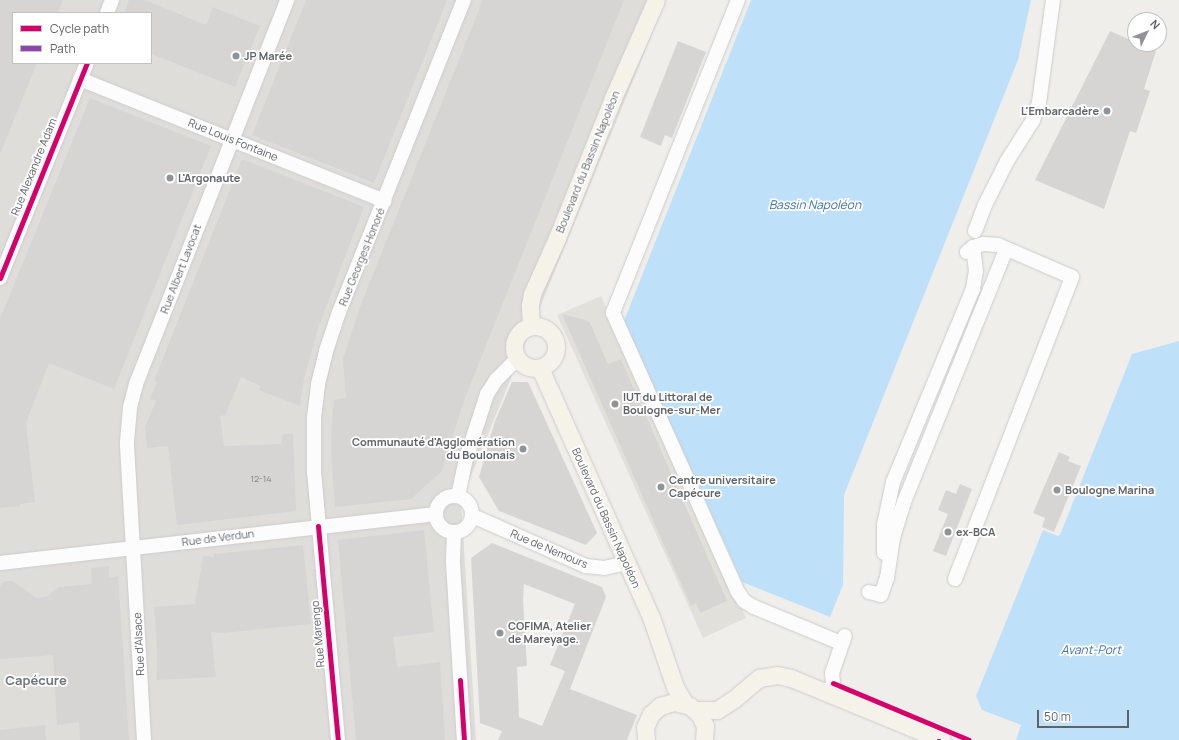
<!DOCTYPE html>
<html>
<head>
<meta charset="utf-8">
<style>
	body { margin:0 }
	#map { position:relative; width:1179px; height:740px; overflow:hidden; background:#efeeea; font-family:Manrope,sans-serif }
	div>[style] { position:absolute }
	.industrial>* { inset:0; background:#dfddda }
	.education>* { inset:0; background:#e2e0da }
	.water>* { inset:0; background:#bfe0f9 }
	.building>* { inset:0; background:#d6d5d3 }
	.roads { filter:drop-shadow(0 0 1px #cbcccc) drop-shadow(0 0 1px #cbcccc) }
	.minor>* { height:14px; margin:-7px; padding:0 7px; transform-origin:7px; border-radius:7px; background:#fdfcfc }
	.minor>.ring { margin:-7px; padding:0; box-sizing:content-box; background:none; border:14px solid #fdfcfc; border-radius:50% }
	.major>* { height:17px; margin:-8.5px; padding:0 8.5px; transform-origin:8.5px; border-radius:8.5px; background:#f4f2e9 }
	.major>.ring { margin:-8.5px; padding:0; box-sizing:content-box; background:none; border:17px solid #f4f2e9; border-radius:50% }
	.quiet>* { height:4px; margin-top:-2px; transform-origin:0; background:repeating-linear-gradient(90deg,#8e44ad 0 8px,transparent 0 12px) }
	.cycleway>* { height:5px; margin:-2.5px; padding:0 2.5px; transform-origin:2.5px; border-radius:2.5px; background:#d6006c }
	.dots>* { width:11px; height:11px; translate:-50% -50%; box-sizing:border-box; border:2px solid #fff; border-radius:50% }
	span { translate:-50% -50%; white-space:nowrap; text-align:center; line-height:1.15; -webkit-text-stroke:3.5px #fff; paint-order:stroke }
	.number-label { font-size:9px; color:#7e8184 }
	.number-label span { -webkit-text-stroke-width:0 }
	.poi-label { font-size:11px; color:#5f6368; font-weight:700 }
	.left { translate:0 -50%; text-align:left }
	.right { translate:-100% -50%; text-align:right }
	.street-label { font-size:11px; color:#5f6368 }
	.water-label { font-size:12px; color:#4174aa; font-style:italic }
	.quarter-label { font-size:13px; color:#70757a; font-weight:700 }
	.legend { position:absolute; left:12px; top:12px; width:140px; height:52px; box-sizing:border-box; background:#fff; border:1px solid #bfc1c3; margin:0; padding:5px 7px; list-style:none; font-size:12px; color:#5f6368 }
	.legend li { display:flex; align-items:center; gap:8px; height:20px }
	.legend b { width:20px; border:1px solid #bfc1c3 }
	.north { position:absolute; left:1127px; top:12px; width:40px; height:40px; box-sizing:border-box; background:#fff; border:1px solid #bfc1c3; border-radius:50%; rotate:47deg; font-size:11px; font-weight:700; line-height:16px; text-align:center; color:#5f6368 }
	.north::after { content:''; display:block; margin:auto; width:14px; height:18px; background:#919496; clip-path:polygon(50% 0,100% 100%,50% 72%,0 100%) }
	.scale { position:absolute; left:1037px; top:710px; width:92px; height:18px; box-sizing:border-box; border:2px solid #5f6368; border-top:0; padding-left:5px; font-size:12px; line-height:14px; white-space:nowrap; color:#5f6368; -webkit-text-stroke:3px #fff; paint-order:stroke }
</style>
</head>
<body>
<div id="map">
	<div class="industrial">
		<div style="clip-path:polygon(evenodd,0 0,666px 0,461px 500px,476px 740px,0 740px,0 0,13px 13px,151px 13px,151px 63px,13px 63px,13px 13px)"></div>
	</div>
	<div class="education">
		<div style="clip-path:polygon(601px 296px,746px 618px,703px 638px,557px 315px)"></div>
	</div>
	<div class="water">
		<div style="clip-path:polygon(751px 0,1031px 0,1018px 60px,844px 495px,843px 585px,830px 617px,742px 582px,624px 321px)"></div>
		<div style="clip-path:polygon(1179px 341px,1179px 740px,1016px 740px,1021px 725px,982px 710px,976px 696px,1043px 530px,1058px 536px,1060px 535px,1132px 354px)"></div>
	</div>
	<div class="building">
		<div style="clip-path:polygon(0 0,63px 0,58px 13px,13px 13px,13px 63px,37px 63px,0 154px)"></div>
		<div style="clip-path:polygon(129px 0,145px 0,206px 25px,213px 7px,260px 26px,235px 87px,151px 54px,151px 13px,124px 13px)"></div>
		<div style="clip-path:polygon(306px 0,447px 0,374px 183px,252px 135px)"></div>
		<div style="clip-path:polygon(483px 0,624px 0,463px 403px,442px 471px,411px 499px,335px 507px,331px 448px,332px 423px,334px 400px,346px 398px,343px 359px,360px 307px)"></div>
		<div style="clip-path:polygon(1110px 31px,1135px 42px,1135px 44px,1140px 44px,1156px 51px,1144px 89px,1150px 91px,1136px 133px,1130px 131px,1104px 209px,1035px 180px)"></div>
		<div style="clip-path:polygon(678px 41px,706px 52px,672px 138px,665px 135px,661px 146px,640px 137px)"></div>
		<div style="clip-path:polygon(90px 98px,211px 146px,114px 389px,49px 363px,26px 423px,35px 502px,20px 504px,20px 506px,0 508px,0 319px)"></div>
		<div style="clip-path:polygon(242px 159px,364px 207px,318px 328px,304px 379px,300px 406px,259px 390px,260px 386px,241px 377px,225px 415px,220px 416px,224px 446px,281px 444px,283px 434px,293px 434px,296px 511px,177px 525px,168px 446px,147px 448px,145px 427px,156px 401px,150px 399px,157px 382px,154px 381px)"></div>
		<div style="clip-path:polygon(562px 314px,589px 321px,608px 364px,621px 359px,727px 601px,700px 613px,696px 603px,691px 606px)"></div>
		<div style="clip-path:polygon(512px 382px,528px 382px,597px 533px,586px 545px,499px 511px,479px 477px,495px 421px)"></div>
		<div style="clip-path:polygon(1059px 452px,1070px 457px,1068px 461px,1081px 466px,1054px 532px,1042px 527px,1045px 518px,1033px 513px)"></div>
		<div style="clip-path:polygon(960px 484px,972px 489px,946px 556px,933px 551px,948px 514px,938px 510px,946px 490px,956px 494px)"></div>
		<div style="clip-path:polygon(424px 530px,434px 632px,393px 637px,397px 667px,440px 662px,445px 740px,356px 740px,338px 540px)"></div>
		<div style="clip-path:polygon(evenodd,492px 543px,602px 587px,606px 597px,570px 689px,637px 715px,627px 740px,498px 740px,502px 731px,480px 723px,471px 558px,492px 543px,524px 584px,575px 604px,550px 665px,565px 671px,542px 726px,519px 717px,517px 667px,527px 666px,523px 600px,524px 584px)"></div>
		<div style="clip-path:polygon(303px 545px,311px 624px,223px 633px,211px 632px,216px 677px,157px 680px,157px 643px,154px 607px,195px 604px,203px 556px,214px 557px,214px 554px)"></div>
		<div style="clip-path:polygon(109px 566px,109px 578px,118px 576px,129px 740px,80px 740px,79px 722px,57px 725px,53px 655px,0 659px,0 586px,5px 581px,13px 581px,36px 598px,46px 597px,59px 587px,92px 584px,91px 568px)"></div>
		<div style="clip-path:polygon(45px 725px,46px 740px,0 740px,0 730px)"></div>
	</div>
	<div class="roads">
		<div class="minor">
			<div style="left:738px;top:0;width:337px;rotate:111.8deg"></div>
			<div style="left:613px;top:313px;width:306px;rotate:65.9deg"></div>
			<div style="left:738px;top:592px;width:11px;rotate:56deg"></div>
			<div style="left:744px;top:601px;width:12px;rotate:31deg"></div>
			<div style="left:754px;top:607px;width:94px;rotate:22.5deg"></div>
			<div style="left:107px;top:13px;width:14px;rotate:-69deg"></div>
			<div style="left:80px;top:79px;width:328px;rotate:21.8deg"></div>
			<div style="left:975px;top:231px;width:26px;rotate:-69deg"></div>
			<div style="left:984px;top:207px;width:51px;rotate:-63.4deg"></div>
			<div style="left:1007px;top:161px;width:49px;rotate:-57.6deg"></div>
			<div style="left:1033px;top:120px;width:18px;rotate:-71deg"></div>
			<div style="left:1039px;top:103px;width:104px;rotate:-82.3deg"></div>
			<div style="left:0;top:278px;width:232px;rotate:-68deg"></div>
			<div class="ring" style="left:436px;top:496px;width:22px;height:22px"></div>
			<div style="left:458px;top:496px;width:38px;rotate:-78deg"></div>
			<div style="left:466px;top:459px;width:68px;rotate:-72.1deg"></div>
			<div style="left:487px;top:394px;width:17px;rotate:-57deg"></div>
			<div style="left:496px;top:380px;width:30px;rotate:-45deg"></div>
			<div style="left:473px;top:516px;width:124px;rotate:23.9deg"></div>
			<div style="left:586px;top:566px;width:18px;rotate:6deg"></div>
			<div style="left:604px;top:568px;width:24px;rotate:-12deg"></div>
			<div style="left:454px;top:532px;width:30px;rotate:92deg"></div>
			<div style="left:453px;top:562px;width:178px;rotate:86.5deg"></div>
			<div style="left:884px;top:553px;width:28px;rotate:-90deg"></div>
			<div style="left:884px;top:525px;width:44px;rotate:-78.2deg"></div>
			<div style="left:893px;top:482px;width:209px;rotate:-67.5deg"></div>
			<div style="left:973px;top:289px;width:18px;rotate:-81deg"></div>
			<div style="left:976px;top:271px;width:24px;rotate:-97deg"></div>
			<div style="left:0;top:563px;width:439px;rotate:-6.4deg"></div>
			<div style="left:955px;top:579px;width:324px;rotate:-68.8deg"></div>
			<div style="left:1072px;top:277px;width:81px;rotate:-156.6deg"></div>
			<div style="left:998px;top:245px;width:15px;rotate:-176deg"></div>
			<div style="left:983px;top:244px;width:10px;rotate:163deg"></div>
			<div style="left:973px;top:247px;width:8px;rotate:140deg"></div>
			<div style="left:869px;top:592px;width:12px;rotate:14deg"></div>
			<div style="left:881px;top:595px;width:18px;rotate:-71deg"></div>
			<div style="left:887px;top:578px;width:40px;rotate:-81.5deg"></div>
			<div style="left:893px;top:538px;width:38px;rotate:-73deg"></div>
			<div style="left:904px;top:502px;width:273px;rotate:-68deg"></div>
			<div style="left:829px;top:694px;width:12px;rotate:-70deg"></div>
			<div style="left:833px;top:683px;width:10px;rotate:-96deg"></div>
			<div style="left:832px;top:673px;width:39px;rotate:-71deg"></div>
			<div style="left:144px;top:740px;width:298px;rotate:-93.3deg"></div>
			<div style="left:127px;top:442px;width:35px;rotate:-85deg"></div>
			<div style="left:130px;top:407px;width:24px;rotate:-75deg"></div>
			<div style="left:136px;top:384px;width:413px;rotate:-68.5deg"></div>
			<div style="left:338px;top:740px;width:268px;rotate:-95.1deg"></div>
			<div style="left:314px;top:473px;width:55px;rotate:-90deg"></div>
			<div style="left:314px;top:418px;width:34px;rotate:-83deg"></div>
			<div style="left:318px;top:384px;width:34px;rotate:-76deg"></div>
			<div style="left:326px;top:351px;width:41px;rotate:-71.6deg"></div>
			<div style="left:339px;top:312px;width:336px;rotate:-68.2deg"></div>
		</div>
		<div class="major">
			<div class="ring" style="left:514px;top:326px;width:25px;height:25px"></div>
			<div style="left:531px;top:326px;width:21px;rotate:-93deg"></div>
			<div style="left:530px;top:305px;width:11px;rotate:-80deg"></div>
			<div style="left:532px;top:294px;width:61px;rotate:-65.9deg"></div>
			<div style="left:557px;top:238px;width:151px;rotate:-68.2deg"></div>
			<div style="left:613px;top:98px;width:107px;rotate:-66.3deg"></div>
			<div style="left:540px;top:368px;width:273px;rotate:66deg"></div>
			<div style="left:651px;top:617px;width:74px;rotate:71.1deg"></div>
			<div style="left:675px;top:687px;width:20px;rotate:60deg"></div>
			<div style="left:695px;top:710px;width:22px"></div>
			<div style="left:717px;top:710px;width:20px;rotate:-33deg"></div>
			<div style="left:734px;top:699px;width:33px;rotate:-40deg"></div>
			<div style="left:759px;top:678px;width:18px;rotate:-9deg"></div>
			<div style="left:777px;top:675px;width:14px;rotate:12deg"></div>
			<div style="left:791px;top:678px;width:163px;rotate:22.3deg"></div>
			<div style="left:646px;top:740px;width:13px;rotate:-94deg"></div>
			<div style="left:645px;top:727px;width:14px;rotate:-65deg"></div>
			<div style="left:651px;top:714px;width:12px;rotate:-42deg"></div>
			<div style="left:660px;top:706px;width:15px;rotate:-16deg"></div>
			<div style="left:674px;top:702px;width:16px;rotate:14deg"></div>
			<div style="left:690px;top:706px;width:13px;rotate:42deg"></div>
			<div style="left:700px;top:715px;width:12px;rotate:66deg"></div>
			<div style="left:705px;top:726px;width:14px;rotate:94deg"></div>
		</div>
	</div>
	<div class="quiet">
		<div style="left:939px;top:740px;width:1px;rotate:-90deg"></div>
	</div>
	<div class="cycleway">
		<div style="left:0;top:278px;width:232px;rotate:-68deg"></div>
		<div style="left:318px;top:526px;width:215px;rotate:84.7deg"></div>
		<div style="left:460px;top:680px;width:60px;rotate:86.2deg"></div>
		<div style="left:833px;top:683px;width:147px;rotate:22.7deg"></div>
	</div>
	<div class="dots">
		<div style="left:236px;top:56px;background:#919496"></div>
		<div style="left:1107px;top:111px;background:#919496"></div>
		<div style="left:170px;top:178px;background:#919496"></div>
		<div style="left:615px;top:404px;background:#919496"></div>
		<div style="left:523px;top:449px;background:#919496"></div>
		<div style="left:661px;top:487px;background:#919496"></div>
		<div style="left:1057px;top:490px;background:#919496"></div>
		<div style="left:948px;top:532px;background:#919496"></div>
		<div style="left:500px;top:633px;background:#919496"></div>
	</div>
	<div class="number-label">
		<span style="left:261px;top:479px">12-14</span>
	</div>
	<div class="poi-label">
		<span class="left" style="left:244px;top:56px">JP Marée</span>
		<span class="right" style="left:1099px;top:111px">L'Embarcadère</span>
		<span class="left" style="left:178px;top:178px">L'Argonaute</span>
		<span class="left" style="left:623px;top:404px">IUT du Littoral de<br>Boulogne-sur-Mer</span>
		<span class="right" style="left:515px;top:449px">Communauté d'Agglomération<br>du Boulonais</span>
		<span class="left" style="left:669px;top:487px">Centre universitaire<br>Capécure</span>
		<span class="left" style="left:1065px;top:490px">Boulogne Marina</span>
		<span class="left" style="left:956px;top:532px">ex-BCA</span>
		<span class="left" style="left:508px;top:633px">COFIMA, Atelier<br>de Mareyage.</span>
	</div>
	<div class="street-label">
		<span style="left:233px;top:140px;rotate:22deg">Rue Louis Fontaine</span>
		<span style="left:588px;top:162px;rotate:-68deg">Boulevard du Bassin Napoléon</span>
		<span style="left:34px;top:167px;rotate:-68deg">Rue Alexandre Adam</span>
		<span style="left:362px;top:257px;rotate:-68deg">Rue Georges Honoré</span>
		<span style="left:181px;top:269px;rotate:-69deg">Rue Albert Lavocat</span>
		<span style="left:606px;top:518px;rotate:66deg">Boulevard du Bassin Napoléon</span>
		<span style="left:218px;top:538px;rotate:-7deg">Rue de Verdun</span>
		<span style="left:549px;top:549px;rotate:23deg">Rue de Nemours</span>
		<span style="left:318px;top:634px;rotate:-95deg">Rue Marengo</span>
		<span style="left:139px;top:644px;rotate:-93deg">Rue d'Alsace</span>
	</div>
	<div class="water-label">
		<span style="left:815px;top:205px">Bassin Napoléon</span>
		<span style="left:1091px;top:650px">Avant-Port</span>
	</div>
	<div class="quarter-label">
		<span style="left:36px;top:680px">Capécure</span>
	</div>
	<ul class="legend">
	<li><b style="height:5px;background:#d6006c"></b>Cycle path</li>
	<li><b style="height:5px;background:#8e44ad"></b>Path</li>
	</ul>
	<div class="north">N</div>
	<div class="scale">50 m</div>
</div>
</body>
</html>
